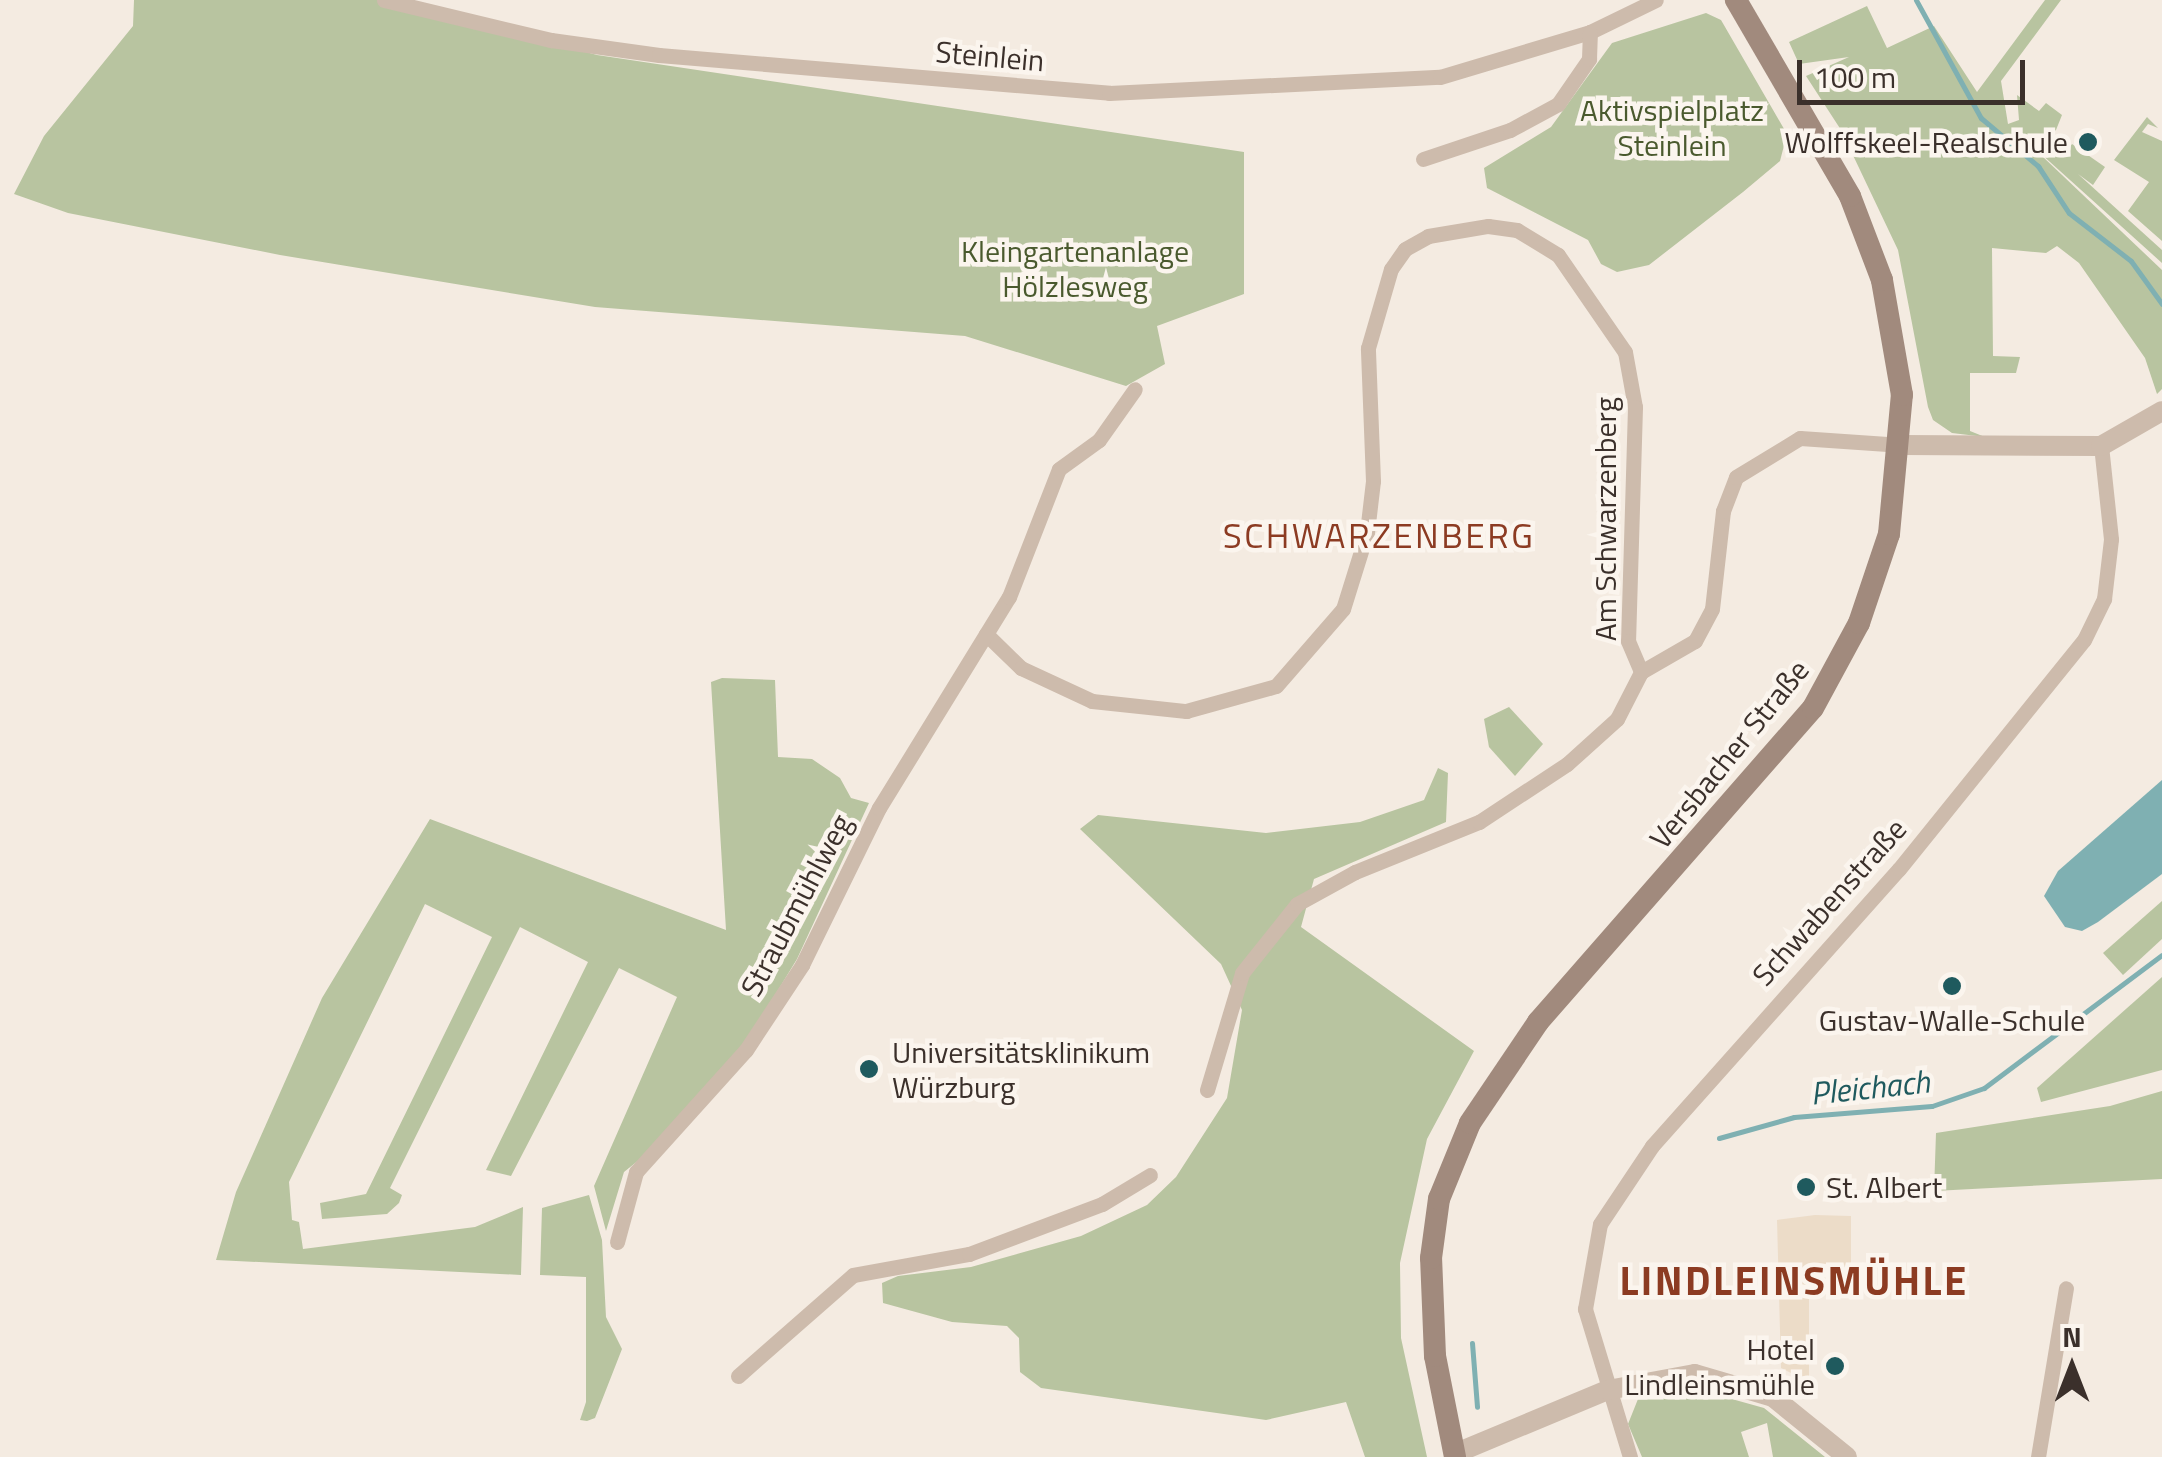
<!DOCTYPE html>
<html>
<head>
<meta charset="utf-8">
<style>
	body { margin:0 }
	#map { position:relative; width:2162px; height:1457px; overflow:hidden; background:#f4ebe1; font-family:"Titillium Web",sans-serif }
	div>[style] { position:absolute }
	.green>* { inset:0; background:#b8c4a0 }
	.plaza>* { inset:0; background:#ecdcc8 }
	.water>* { inset:0; background:#7fb0b2 }
	.stream>* { height:5px; margin:-2.5px; padding:0 2.5px; transform-origin:2.5px; border-radius:2.5px; background:#7fb0b2 }
	.minor>* { height:15px; margin:-7.5px; padding:0 7.5px; transform-origin:7.5px; border-radius:7.5px; background:#cdbbac }
	.tertiary>* { height:20px; margin:-10px; padding:0 10px; transform-origin:10px; border-radius:10px; background:#cdbbac }
	.secondary>* { height:22px; margin:-11px; padding:0 11px; transform-origin:11px; border-radius:11px; background:#a18a7d }
	.dots>* { width:28px; height:28px; translate:-50% -50%; box-sizing:border-box; border:5px solid #fbf5ee; border-radius:50% }
	span { translate:-50% -50%; white-space:nowrap; text-align:center; line-height:1.15; -webkit-text-stroke:9px #fbf5ee; paint-order:stroke }
	.street-label { font-size:30px; color:#3b302b }
	.park-label { font-size:30px; color:#4a5a2e }
	.poi-label { font-size:30px; color:#3b302b }
	.right { translate:-100% -50%; text-align:right }
	.left { translate:0 -50%; text-align:left }
	.water-label { font-size:32px; color:#1f5a5e; font-style:italic }
	.quarter-label { font-size:35px; color:#8c3b22; letter-spacing:2.5px }
	.district-label { font-size:40px; color:#8c3b22; font-weight:700; letter-spacing:2.5px }
	.north { position:absolute; left:2022px; top:1317px; width:100px; height:100px; -webkit-text-stroke:8px #fbf5ee; paint-order:stroke; rotate:0deg; font-size:28px; font-weight:700; line-height:40px; text-align:center; color:#3b302b }
	.north::after { content:''; display:block; margin:auto; width:35px; height:45px; background:#3b302b; clip-path:polygon(50% 0,100% 100%,50% 72%,0 100%) }
	.scale { position:absolute; left:1797px; top:60px; width:228px; height:45px; box-sizing:border-box; border:5px solid #3b302b; border-top:0; padding-left:12px; font-size:30px; line-height:35px; white-space:nowrap; color:#3b302b; -webkit-text-stroke:8px #fbf5ee; paint-order:stroke }
</style>
</head>
<body>
<div id="map">
	<div class="green">
		<div style="clip-path:polygon(134px 0,395px 0,597px 55px,1244px 152px,1244px 294px,1157px 326px,1165px 364px,1126px 386px,965px 336px,595px 307px,280px 255px,68px 213px,14px 194px,44px 136px,133px 26px)"></div>
		<div style="clip-path:polygon(2045px 0,2061px 0,2001px 81px,2008px 124px,2019px 120px,2017px 95px,2039px 111px,2046px 103px,2062px 115px,2056px 130px,2043px 139px,2064px 155px,2072px 144px,2105px 167px,2093px 185px,2078px 174px,2162px 250px,2162px 263px,2020px 135px,2162px 270px,2162px 389px,2157px 394px,2145px 358px,2079px 263px,2057px 246px,2046px 253px,1992px 248px,1993px 356px,2020px 357px,2016px 373px,1970px 373px,1970px 431px,1985px 437px,1952px 433px,1933px 420px,1928px 407px,1898px 250px,1841px 130px,1806px 76px,1849px 57px,1799px 64px,1789px 42px,1867px 6px,1887px 48px,1934px 26px,1977px 92px)"></div>
		<div style="clip-path:polygon(1706px 13px,1721px 20px,1787px 134px,1780px 161px,1743px 192px,1649px 265px,1617px 272px,1601px 264px,1588px 240px,1487px 188px,1484px 168px,1551px 127px,1612px 43px)"></div>
		<div style="clip-path:polygon(2147px 117px,2158px 128px,2148px 124px,2142px 132px,2162px 141px,2162px 241px,2128px 211px,2149px 182px,2114px 160px)"></div>
		<div style="clip-path:polygon(722px 678px,775px 680px,778px 757px,812px 759px,840px 778px,851px 798px,869px 803px,797px 959px,749px 1038px,660px 1143px,624px 1172px,606px 1231px,594px 1186px,677px 997px,619px 968px,511px 1176px,486px 1170px,588px 962px,520px 927px,390px 1188px,402px 1195px,399px 1203px,387px 1214px,322px 1219px,320px 1203px,366px 1194px,492px 937px,425px 904px,289px 1182px,292px 1220px,299px 1222px,303px 1249px,475px 1227px,523px 1207px,521px 1275px,216px 1260px,236px 1192px,322px 998px,430px 819px,726px 930px,711px 682px)"></div>
		<div style="clip-path:polygon(1509px 707px,1543px 744px,1515px 776px,1489px 747px,1484px 719px)"></div>
		<div style="clip-path:polygon(1438px 768px,1448px 773px,1446px 822px,1314px 879px,1301px 927px,1474px 1051px,1427px 1139px,1400px 1263px,1401px 1338px,1427px 1457px,1365px 1457px,1346px 1402px,1266px 1420px,1041px 1388px,1020px 1372px,1019px 1338px,1007px 1326px,952px 1322px,883px 1303px,882px 1283px,898px 1276px,971px 1267px,1081px 1236px,1147px 1205px,1176px 1177px,1227px 1098px,1242px 1010px,1221px 964px,1080px 829px,1098px 815px,1266px 833px,1360px 822px,1424px 800px)"></div>
		<div style="clip-path:polygon(2162px 901px,2162px 939px,2123px 975px,2103px 953px)"></div>
		<div style="clip-path:polygon(2162px 977px,2162px 1070px,2041px 1102px,2037px 1088px)"></div>
		<div style="clip-path:polygon(2162px 1091px,2162px 1179px,1934px 1191px,1936px 1133px,2110px 1106px)"></div>
		<div style="clip-path:polygon(589px 1195px,602px 1240px,606px 1317px,622px 1349px,595px 1418px,587px 1421px,580px 1420px,586px 1402px,586px 1277px,540px 1275px,542px 1208px)"></div>
		<div style="clip-path:polygon(1696px 1389px,1764px 1408px,1825px 1457px,1773px 1457px,1767px 1423px,1741px 1432px,1749px 1457px,1642px 1457px,1628px 1424px,1638px 1399px,1657px 1390px)"></div>
	</div>
	<div class="plaza">
		<div style="clip-path:polygon(1815px 1215px,1851px 1216px,1851px 1269px,1809px 1269px,1809px 1376px,1797px 1376px,1781px 1368px,1777px 1220px)"></div>
	</div>
	<div class="water">
		<div style="clip-path:polygon(2162px 780px,2162px 874px,2098px 922px,2082px 931px,2065px 927px,2044px 896px,2058px 871px)"></div>
	</div>
	<div class="stream">
		<div style="left:1916px;top:0;width:135px;rotate:61.2deg"></div>
		<div style="left:1981px;top:118px;width:75px;rotate:40.1deg"></div>
		<div style="left:2038px;top:166px;width:56px;rotate:56.6deg"></div>
		<div style="left:2069px;top:213px;width:78px;rotate:37.7deg"></div>
		<div style="left:2131px;top:261px;width:53px;rotate:54.2deg"></div>
		<div style="left:1719px;top:1138px;width:78px;rotate:-15.6deg"></div>
		<div style="left:1794px;top:1117px;width:138px;rotate:-4.6deg"></div>
		<div style="left:1932px;top:1106px;width:55px;rotate:-19.1deg"></div>
		<div style="left:1984px;top:1088px;width:222px;rotate:-36.8deg"></div>
		<div style="left:1472px;top:1343px;width:64px;rotate:85.5deg"></div>
	</div>
	<div class="minor">
		<div style="left:384px;top:0;width:172px;rotate:13.5deg"></div>
		<div style="left:551px;top:40px;width:109px;rotate:7.9deg"></div>
		<div style="left:659px;top:55px;width:452px;rotate:4.8deg"></div>
		<div style="left:1109px;top:93px;width:331px;rotate:-2.8deg"></div>
		<div style="left:1440px;top:77px;width:157px;rotate:-16.7deg"></div>
		<div style="left:1590px;top:32px;width:73px;rotate:-25.9deg"></div>
		<div style="left:1423px;top:159px;width:92px;rotate:-18.4deg"></div>
		<div style="left:1510px;top:130px;width:55px;rotate:-28.4deg"></div>
		<div style="left:1558px;top:104px;width:55px;rotate:-55.4deg"></div>
		<div style="left:1589px;top:59px;width:27px;rotate:-88deg"></div>
		<div style="left:986px;top:634px;width:49px;rotate:44.2deg"></div>
		<div style="left:1021px;top:668px;width:78px;rotate:24.9deg"></div>
		<div style="left:1092px;top:701px;width:95px;rotate:6.1deg"></div>
		<div style="left:1186px;top:711px;width:93px;rotate:-15.5deg"></div>
		<div style="left:1276px;top:686px;width:102px;rotate:-49deg"></div>
		<div style="left:1343px;top:609px;width:81px;rotate:-72.7deg"></div>
		<div style="left:1367px;top:532px;width:51px;rotate:-83.3deg"></div>
		<div style="left:1373px;top:481px;width:133px;rotate:-92.2deg"></div>
		<div style="left:1368px;top:348px;width:82px;rotate:-73.8deg"></div>
		<div style="left:1391px;top:269px;width:24px;rotate:-55deg"></div>
		<div style="left:1405px;top:249px;width:26px;rotate:-29deg"></div>
		<div style="left:1428px;top:236px;width:61px;rotate:-9.5deg"></div>
		<div style="left:1488px;top:226px;width:29px;rotate:8deg"></div>
		<div style="left:1517px;top:230px;width:48px;rotate:31.4deg"></div>
		<div style="left:1558px;top:255px;width:118px;rotate:55.4deg"></div>
		<div style="left:1625px;top:352px;width:56px;rotate:79.7deg"></div>
		<div style="left:1635px;top:407px;width:234px;rotate:91.7deg"></div>
		<div style="left:1628px;top:641px;width:34px;rotate:67deg"></div>
		<div style="left:1207px;top:1090px;width:122px;rotate:-73.3deg"></div>
		<div style="left:1242px;top:973px;width:88px;rotate:-51.4deg"></div>
		<div style="left:1297px;top:904px;width:66px;rotate:-28.9deg"></div>
		<div style="left:1355px;top:872px;width:134px;rotate:-22deg"></div>
		<div style="left:1479px;top:822px;width:105px;rotate:-33.4deg"></div>
		<div style="left:1567px;top:764px;width:67px;rotate:-42deg"></div>
		<div style="left:1617px;top:719px;width:53px;rotate:-62.9deg"></div>
		<div style="left:1641px;top:672px;width:62px;rotate:-29.9deg"></div>
		<div style="left:1695px;top:641px;width:36px;rotate:-62deg"></div>
		<div style="left:1712px;top:609px;width:99px;rotate:-83.6deg"></div>
		<div style="left:1723px;top:511px;width:36px;rotate:-69deg"></div>
		<div style="left:1736px;top:477px;width:75px;rotate:-31.4deg"></div>
		<div style="left:1800px;top:438px;width:102px;rotate:3.9deg"></div>
		<div style="left:617px;top:1242px;width:73px;rotate:-74.8deg"></div>
		<div style="left:636px;top:1172px;width:164px;rotate:-48deg"></div>
		<div style="left:746px;top:1050px;width:102px;rotate:-56.6deg"></div>
		<div style="left:802px;top:965px;width:175px;rotate:-63.9deg"></div>
		<div style="left:879px;top:808px;width:248px;rotate:-58.4deg"></div>
		<div style="left:1009px;top:597px;width:137px;rotate:-68.7deg"></div>
		<div style="left:1059px;top:469px;width:49px;rotate:-35.9deg"></div>
		<div style="left:1099px;top:440px;width:62px;rotate:-54.8deg"></div>
		<div style="left:738px;top:1376px;width:153px;rotate:-41.3deg"></div>
		<div style="left:853px;top:1275px;width:118px;rotate:-10.3deg"></div>
		<div style="left:969px;top:1254px;width:142px;rotate:-20.6deg"></div>
		<div style="left:1102px;top:1204px;width:56px;rotate:-31.1deg"></div>
		<div style="left:1630px;top:1457px;width:155px;rotate:-106.9deg"></div>
		<div style="left:1585px;top:1309px;width:86px;rotate:-80deg"></div>
		<div style="left:1600px;top:1224px;width:94px;rotate:-56.3deg"></div>
		<div style="left:1652px;top:1146px;width:371px;rotate:-48.3deg"></div>
		<div style="left:1899px;top:869px;width:294px;rotate:-51.1deg"></div>
		<div style="left:2084px;top:640px;width:46px;rotate:-64deg"></div>
		<div style="left:2104px;top:599px;width:60px;rotate:-83.3deg"></div>
		<div style="left:2111px;top:539px;width:94px;rotate:-96.1deg"></div>
		<div style="left:2038px;top:1457px;width:171px;rotate:-80.6deg"></div>
	</div>
	<div class="tertiary">
		<div style="left:1902px;top:445px;width:199px;rotate:0.3deg"></div>
		<div style="left:2101px;top:446px;width:70px;rotate:-29.8deg"></div>
		<div style="left:1454px;top:1454px;width:167px;rotate:-22.6deg"></div>
		<div style="left:1608px;top:1390px;width:88px;rotate:-10.4deg"></div>
		<div style="left:1695px;top:1374px;width:81px;rotate:16.4deg"></div>
		<div style="left:1773px;top:1397px;width:95px;rotate:39deg"></div>
	</div>
	<div class="secondary">
		<div style="left:1455px;top:1457px;width:103px;rotate:-101.2deg"></div>
		<div style="left:1435px;top:1356px;width:98px;rotate:-92.3deg"></div>
		<div style="left:1431px;top:1258px;width:60px;rotate:-82.3deg"></div>
		<div style="left:1439px;top:1199px;width:82px;rotate:-67.8deg"></div>
		<div style="left:1470px;top:1123px;width:122px;rotate:-56deg"></div>
		<div style="left:1538px;top:1022px;width:417px;rotate:-48.8deg"></div>
		<div style="left:1813px;top:708px;width:97px;rotate:-61.6deg"></div>
		<div style="left:1859px;top:623px;width:94px;rotate:-71.4deg"></div>
		<div style="left:1889px;top:534px;width:140px;rotate:-84.7deg"></div>
		<div style="left:1902px;top:395px;width:117px;rotate:-99.9deg"></div>
		<div style="left:1882px;top:280px;width:90px;rotate:-110.9deg"></div>
		<div style="left:1850px;top:196px;width:227px;rotate:-120.2deg"></div>
	</div>
	<div class="dots">
		<div style="left:2088px;top:142px;background:#1f5a5e"></div>
		<div style="left:1952px;top:986px;background:#1f5a5e"></div>
		<div style="left:869px;top:1069px;background:#1f5a5e"></div>
		<div style="left:1806px;top:1187px;background:#1f5a5e"></div>
		<div style="left:1835px;top:1366px;background:#1f5a5e"></div>
	</div>
	<div class="street-label">
		<span style="left:990px;top:56px;rotate:5deg">Steinlein</span>
		<span style="left:1605px;top:519px;rotate:-90deg">Am Schwarzenberg</span>
		<span style="left:1729px;top:754px;rotate:-51deg">Versbacher Straße</span>
		<span style="left:1829px;top:902px;rotate:-48deg">Schwabenstraße</span>
		<span style="left:796px;top:905px;rotate:-62deg">Straubmühlweg</span>
	</div>
	<div class="park-label">
		<span style="left:1672px;top:127px">Aktivspielplatz<br>Steinlein</span>
		<span style="left:1075px;top:268px">Kleingartenanlage<br>Hölzlesweg</span>
	</div>
	<div class="poi-label">
		<span class="right" style="left:2068px;top:142px">Wolffskeel-Realschule</span>
		<span style="left:1952px;top:1020px">Gustav-Walle-Schule</span>
		<span class="left" style="left:892px;top:1069px">Universitätsklinikum<br>Würzburg</span>
		<span class="left" style="left:1826px;top:1187px">St. Albert</span>
		<span class="right" style="left:1815px;top:1366px">Hotel<br>Lindleinsmühle</span>
	</div>
	<div class="water-label">
		<span style="left:1870px;top:1087px;rotate:-6deg">Pleichach</span>
	</div>
	<div class="quarter-label">
		<span style="left:1379px;top:535px">SCHWARZENBERG</span>
	</div>
	<div class="district-label">
		<span style="left:1794px;top:1281px">LINDLEINSMÜHLE</span>
	</div>
	<div class="north">N</div>
	<div class="scale">100 m</div>
</div>
</body>
</html>
